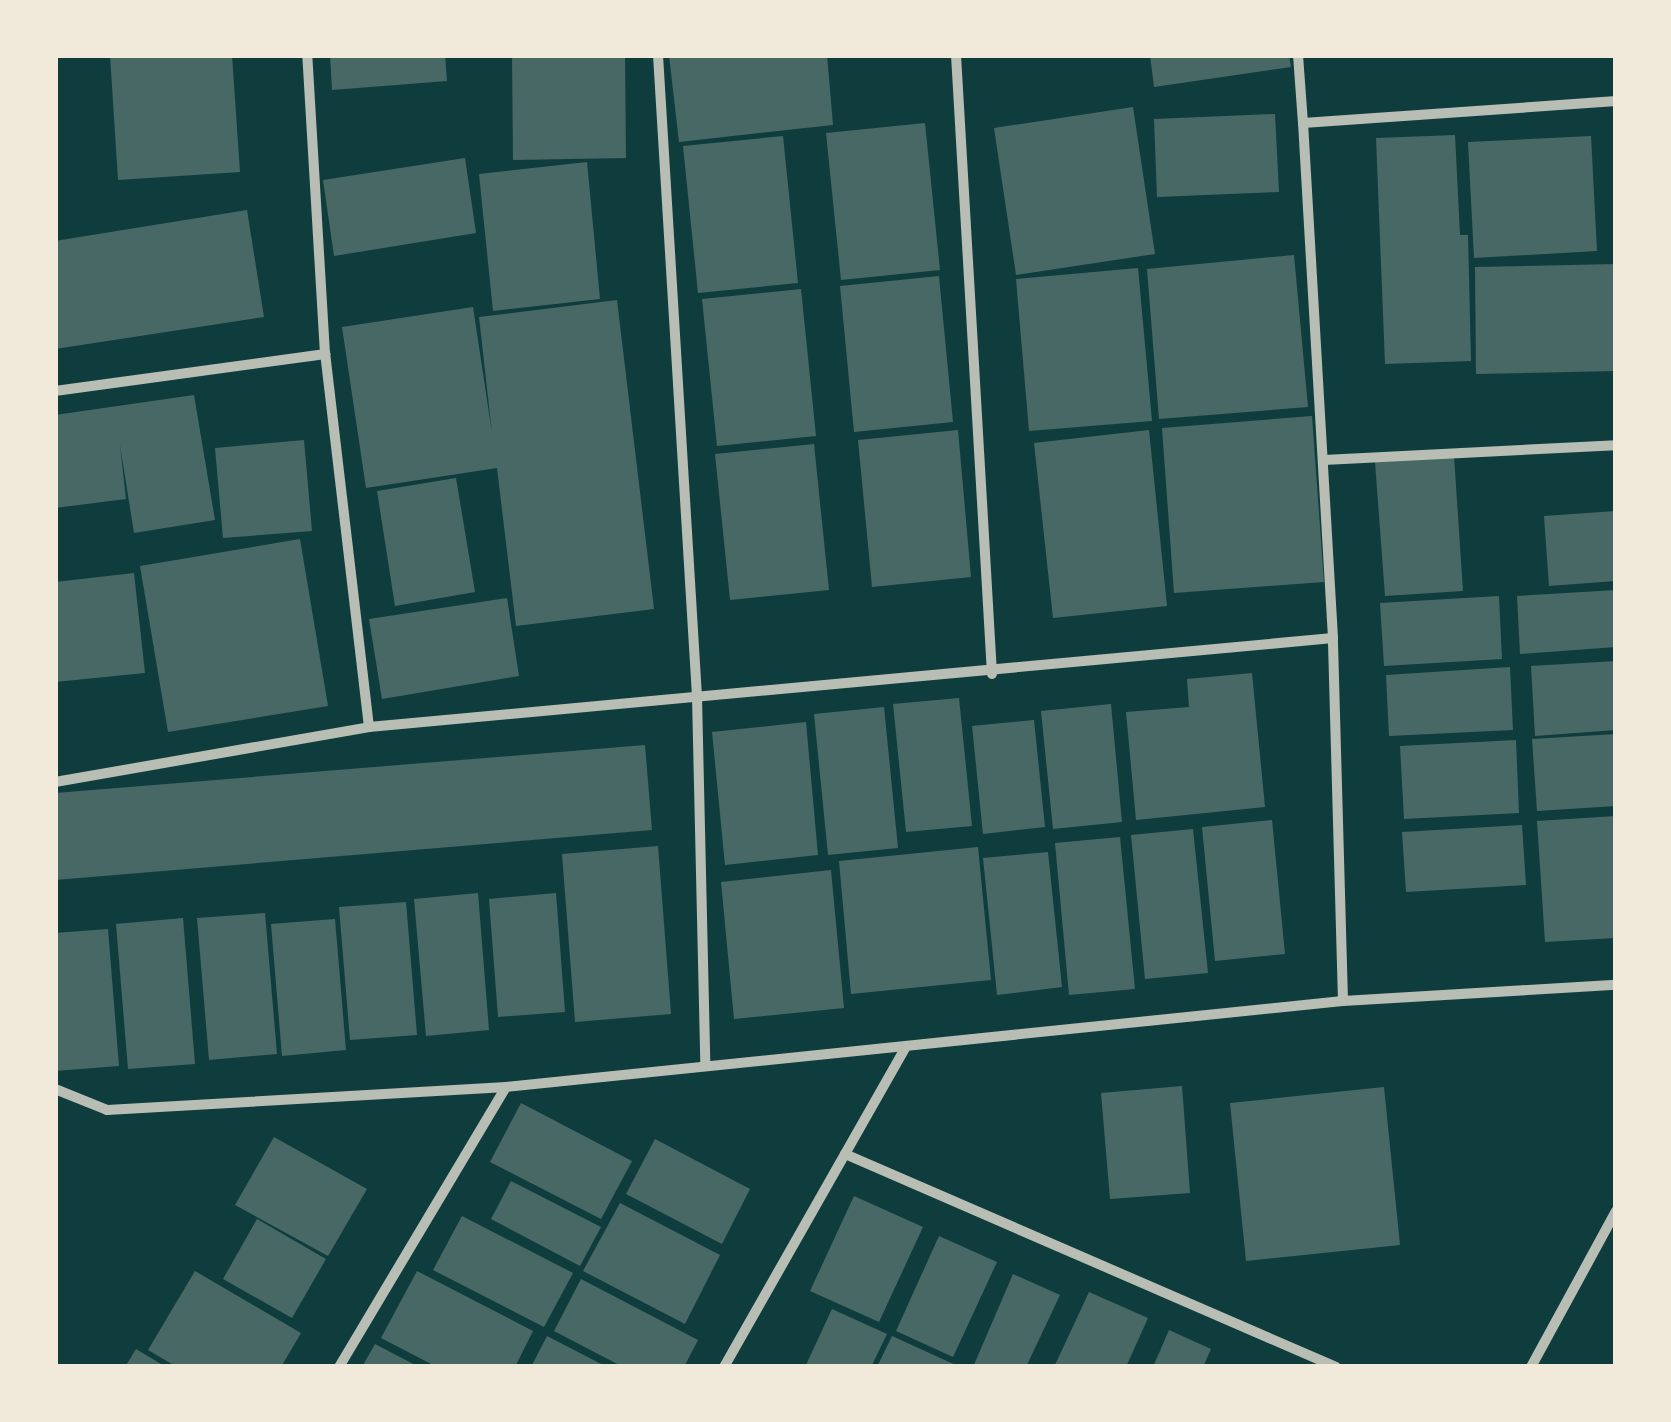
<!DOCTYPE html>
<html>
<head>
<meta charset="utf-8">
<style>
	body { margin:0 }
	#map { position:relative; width:1671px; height:1422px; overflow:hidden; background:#0f3d3e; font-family:"Fira Sans",sans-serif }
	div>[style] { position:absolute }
	.building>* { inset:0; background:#486865 }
	.minor>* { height:10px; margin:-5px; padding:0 5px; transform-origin:5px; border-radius:5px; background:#b8beb3 }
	span { translate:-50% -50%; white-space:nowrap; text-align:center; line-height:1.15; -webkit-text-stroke:9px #f1e9da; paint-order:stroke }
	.frame { position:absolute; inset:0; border:58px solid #f1e9da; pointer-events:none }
</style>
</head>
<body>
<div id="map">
	<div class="building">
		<div style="clip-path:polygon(110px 55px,232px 55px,240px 172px,118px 180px)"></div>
		<div style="clip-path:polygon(330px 55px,445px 55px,447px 81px,332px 90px)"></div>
		<div style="clip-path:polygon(512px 55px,625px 55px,626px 158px,513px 160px)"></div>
		<div style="clip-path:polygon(669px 55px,827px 55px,833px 125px,679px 142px)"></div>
		<div style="clip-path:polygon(1150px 55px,1289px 55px,1291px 67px,1154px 87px)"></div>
		<div style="clip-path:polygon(1133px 107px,1155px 254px,1016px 275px,994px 128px)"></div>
		<div style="clip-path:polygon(1275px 114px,1279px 192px,1157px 197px,1154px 119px)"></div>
		<div style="clip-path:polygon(925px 123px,940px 270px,841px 280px,826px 133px)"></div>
		<div style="clip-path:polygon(1455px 135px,1460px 235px,1468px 235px,1471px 361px,1385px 364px,1376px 138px)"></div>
		<div style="clip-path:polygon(783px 136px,798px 283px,698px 293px,683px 146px)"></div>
		<div style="clip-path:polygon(1591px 136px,1597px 251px,1474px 258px,1468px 142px)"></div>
		<div style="clip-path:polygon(465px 158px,476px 233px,334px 256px,323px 180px)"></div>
		<div style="clip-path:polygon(587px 162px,600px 299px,493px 311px,479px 174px)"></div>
		<div style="clip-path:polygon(247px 210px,264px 317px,55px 349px,55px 241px)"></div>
		<div style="clip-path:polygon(1294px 255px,1308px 407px,1159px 419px,1147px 269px)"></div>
		<div style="clip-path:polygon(1616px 264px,1616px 371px,1476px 374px,1475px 267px)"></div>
		<div style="clip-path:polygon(1138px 268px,1152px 421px,1029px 431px,1016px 279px)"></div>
		<div style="clip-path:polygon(939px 276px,953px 422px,854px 432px,840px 286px)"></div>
		<div style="clip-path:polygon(801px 289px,816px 436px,717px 446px,702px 299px)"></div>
		<div style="clip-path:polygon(617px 300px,654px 609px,516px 626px,497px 468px,366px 488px,342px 327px,473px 307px,492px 433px,479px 317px)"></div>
		<div style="clip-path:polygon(194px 395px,215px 520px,134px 533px,120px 445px,126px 499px,55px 508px,55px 415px)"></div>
		<div style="clip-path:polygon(1312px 416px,1324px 582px,1174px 593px,1162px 428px)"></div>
		<div style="clip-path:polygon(958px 430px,971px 577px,872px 587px,858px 440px)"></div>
		<div style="clip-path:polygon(1149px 430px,1167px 606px,1053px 618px,1034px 443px)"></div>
		<div style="clip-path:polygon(304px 440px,312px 531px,223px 538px,215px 448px)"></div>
		<div style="clip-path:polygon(814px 444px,829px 590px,730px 600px,715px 454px)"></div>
		<div style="clip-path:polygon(1454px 456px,1463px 591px,1385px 596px,1375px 462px)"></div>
		<div style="clip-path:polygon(456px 478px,475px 592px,395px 606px,377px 491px)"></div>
		<div style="clip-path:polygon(1616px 511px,1616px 581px,1549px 586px,1544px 516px)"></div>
		<div style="clip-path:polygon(300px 539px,328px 706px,168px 732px,140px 566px)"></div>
		<div style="clip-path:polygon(134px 573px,145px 673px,55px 682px,55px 582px)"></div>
		<div style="clip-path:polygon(1616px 590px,1616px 647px,1520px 654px,1517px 596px)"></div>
		<div style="clip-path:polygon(1499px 596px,1502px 659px,1384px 666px,1380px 603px)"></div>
		<div style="clip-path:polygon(507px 598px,519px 676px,382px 699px,369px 619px)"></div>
		<div style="clip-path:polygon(1616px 661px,1616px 730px,1535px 736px,1531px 666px)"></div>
		<div style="clip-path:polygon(1510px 667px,1513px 730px,1389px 736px,1386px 675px)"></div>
		<div style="clip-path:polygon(1252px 673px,1265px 807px,1136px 820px,1126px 712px,1189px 707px,1187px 679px)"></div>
		<div style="clip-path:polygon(959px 698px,972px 826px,906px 832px,893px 704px)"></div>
		<div style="clip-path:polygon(1111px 704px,1122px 822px,1053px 829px,1041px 711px)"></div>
		<div style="clip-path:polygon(884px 707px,898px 848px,828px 855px,814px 714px)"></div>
		<div style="clip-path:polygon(1034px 720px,1045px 827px,983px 834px,972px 726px)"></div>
		<div style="clip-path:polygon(806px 722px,818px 855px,725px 865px,712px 732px)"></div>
		<div style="clip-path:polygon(1616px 734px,1616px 806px,1537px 811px,1532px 739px)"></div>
		<div style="clip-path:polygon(1516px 740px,1519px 813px,1404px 819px,1400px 746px)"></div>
		<div style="clip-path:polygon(645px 745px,652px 830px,55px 880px,55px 793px)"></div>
		<div style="clip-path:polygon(1616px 816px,1616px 938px,1545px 942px,1537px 821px)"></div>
		<div style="clip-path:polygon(1272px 820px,1285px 954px,1215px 961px,1202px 827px)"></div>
		<div style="clip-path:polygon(1522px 825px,1526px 885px,1406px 892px,1402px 832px)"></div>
		<div style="clip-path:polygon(1193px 829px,1208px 973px,1145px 979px,1131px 835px)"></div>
		<div style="clip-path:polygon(1120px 837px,1135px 989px,1069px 995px,1055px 843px)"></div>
		<div style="clip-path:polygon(658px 846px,671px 1014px,575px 1022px,562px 854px)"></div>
		<div style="clip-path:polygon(978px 847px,991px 980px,851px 994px,839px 861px)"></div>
		<div style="clip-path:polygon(1048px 852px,1062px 987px,997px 995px,983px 858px)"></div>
		<div style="clip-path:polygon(831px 870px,844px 1008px,734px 1019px,721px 882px)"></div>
		<div style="clip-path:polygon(478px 893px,489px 1030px,426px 1036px,414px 899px)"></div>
		<div style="clip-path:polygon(556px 893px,565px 1012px,498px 1017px,489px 899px)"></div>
		<div style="clip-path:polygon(406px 902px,417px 1035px,350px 1040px,339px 907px)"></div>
		<div style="clip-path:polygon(265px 913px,277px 1054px,209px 1060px,197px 918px)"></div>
		<div style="clip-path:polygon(183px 918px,195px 1064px,128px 1069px,116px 924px)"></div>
		<div style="clip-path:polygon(335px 919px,346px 1050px,282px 1056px,271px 924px)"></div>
		<div style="clip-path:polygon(108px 929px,119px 1066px,55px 1071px,55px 933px)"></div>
		<div style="clip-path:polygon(1182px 1086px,1190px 1193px,1110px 1199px,1101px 1093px)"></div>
		<div style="clip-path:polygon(1384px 1087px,1400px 1245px,1246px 1261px,1230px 1103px)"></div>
		<div style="clip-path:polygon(521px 1103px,632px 1161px,601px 1219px,490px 1162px)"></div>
		<div style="clip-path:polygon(274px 1137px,367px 1189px,328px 1256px,235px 1205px)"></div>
		<div style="clip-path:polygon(655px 1139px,750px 1189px,722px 1244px,626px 1194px)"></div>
		<div style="clip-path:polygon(511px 1181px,601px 1227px,580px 1266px,491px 1219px)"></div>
		<div style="clip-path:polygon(854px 1196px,923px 1227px,879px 1322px,810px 1291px)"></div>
		<div style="clip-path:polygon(620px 1203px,720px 1255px,685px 1324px,583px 1271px)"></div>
		<div style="clip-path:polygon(462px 1216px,573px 1273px,544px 1327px,433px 1270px)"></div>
		<div style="clip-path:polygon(257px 1219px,326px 1259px,292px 1318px,223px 1279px)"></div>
		<div style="clip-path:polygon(939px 1236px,997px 1262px,953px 1357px,896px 1331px)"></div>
		<div style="clip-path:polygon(195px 1271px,301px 1333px,281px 1367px,177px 1367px,148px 1350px)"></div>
		<div style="clip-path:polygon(417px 1271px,533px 1331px,515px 1367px,437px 1367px,381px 1338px)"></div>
		<div style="clip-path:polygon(1013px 1274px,1060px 1295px,1026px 1367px,973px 1367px)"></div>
		<div style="clip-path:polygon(581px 1279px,698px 1340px,684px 1367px,623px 1367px,554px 1331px)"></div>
		<div style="clip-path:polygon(1089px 1292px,1148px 1318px,1126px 1367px,1054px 1367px)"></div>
		<div style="clip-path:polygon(832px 1309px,887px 1334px,871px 1367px,805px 1367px)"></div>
		<div style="clip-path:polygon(1169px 1330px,1211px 1349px,1203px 1367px,1153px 1367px)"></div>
		<div style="clip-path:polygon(547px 1336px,607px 1367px,531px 1367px)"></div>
		<div style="clip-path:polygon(892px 1336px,960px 1367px,877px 1367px)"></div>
		<div style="clip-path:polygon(375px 1344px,419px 1367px,362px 1367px)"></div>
		<div style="clip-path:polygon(136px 1349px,166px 1367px,125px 1367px)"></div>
	</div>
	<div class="minor">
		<div style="left:658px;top:55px;width:643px;rotate:86.52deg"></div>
		<div style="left:697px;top:697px;width:366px;rotate:88.7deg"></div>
		<div style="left:956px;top:55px;width:620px;rotate:86.67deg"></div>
		<div style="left:1298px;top:55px;width:68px;rotate:85.8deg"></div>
		<div style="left:55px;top:391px;width:273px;rotate:-7.8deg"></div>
		<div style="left:325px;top:354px;width:300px;rotate:-93.4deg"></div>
		<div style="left:1324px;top:460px;width:292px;rotate:-2.9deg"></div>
		<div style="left:369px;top:727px;width:968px;rotate:-5.27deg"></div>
		<div style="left:55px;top:782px;width:319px;rotate:-9.9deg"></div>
		<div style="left:369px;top:727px;width:376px;rotate:-96.7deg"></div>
		<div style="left:1343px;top:1001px;width:273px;rotate:-3.4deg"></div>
		<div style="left:55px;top:1089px;width:56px;rotate:22deg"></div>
		<div style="left:107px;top:1110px;width:400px;rotate:-3.3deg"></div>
		<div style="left:845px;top:1154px;width:535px;rotate:23.45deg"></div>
		<div style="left:339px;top:1367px;width:326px;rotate:-59.2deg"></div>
		<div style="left:506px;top:1087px;width:841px;rotate:-5.87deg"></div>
		<div style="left:1343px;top:1001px;width:363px;rotate:-91.6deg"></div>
		<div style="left:1333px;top:638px;width:516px;rotate:-93.33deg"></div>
		<div style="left:1303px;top:123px;width:314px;rotate:-4deg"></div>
		<div style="left:724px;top:1367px;width:365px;rotate:-60.4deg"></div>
		<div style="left:1531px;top:1367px;width:178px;rotate:-61.4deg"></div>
	</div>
	<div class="frame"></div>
</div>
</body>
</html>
